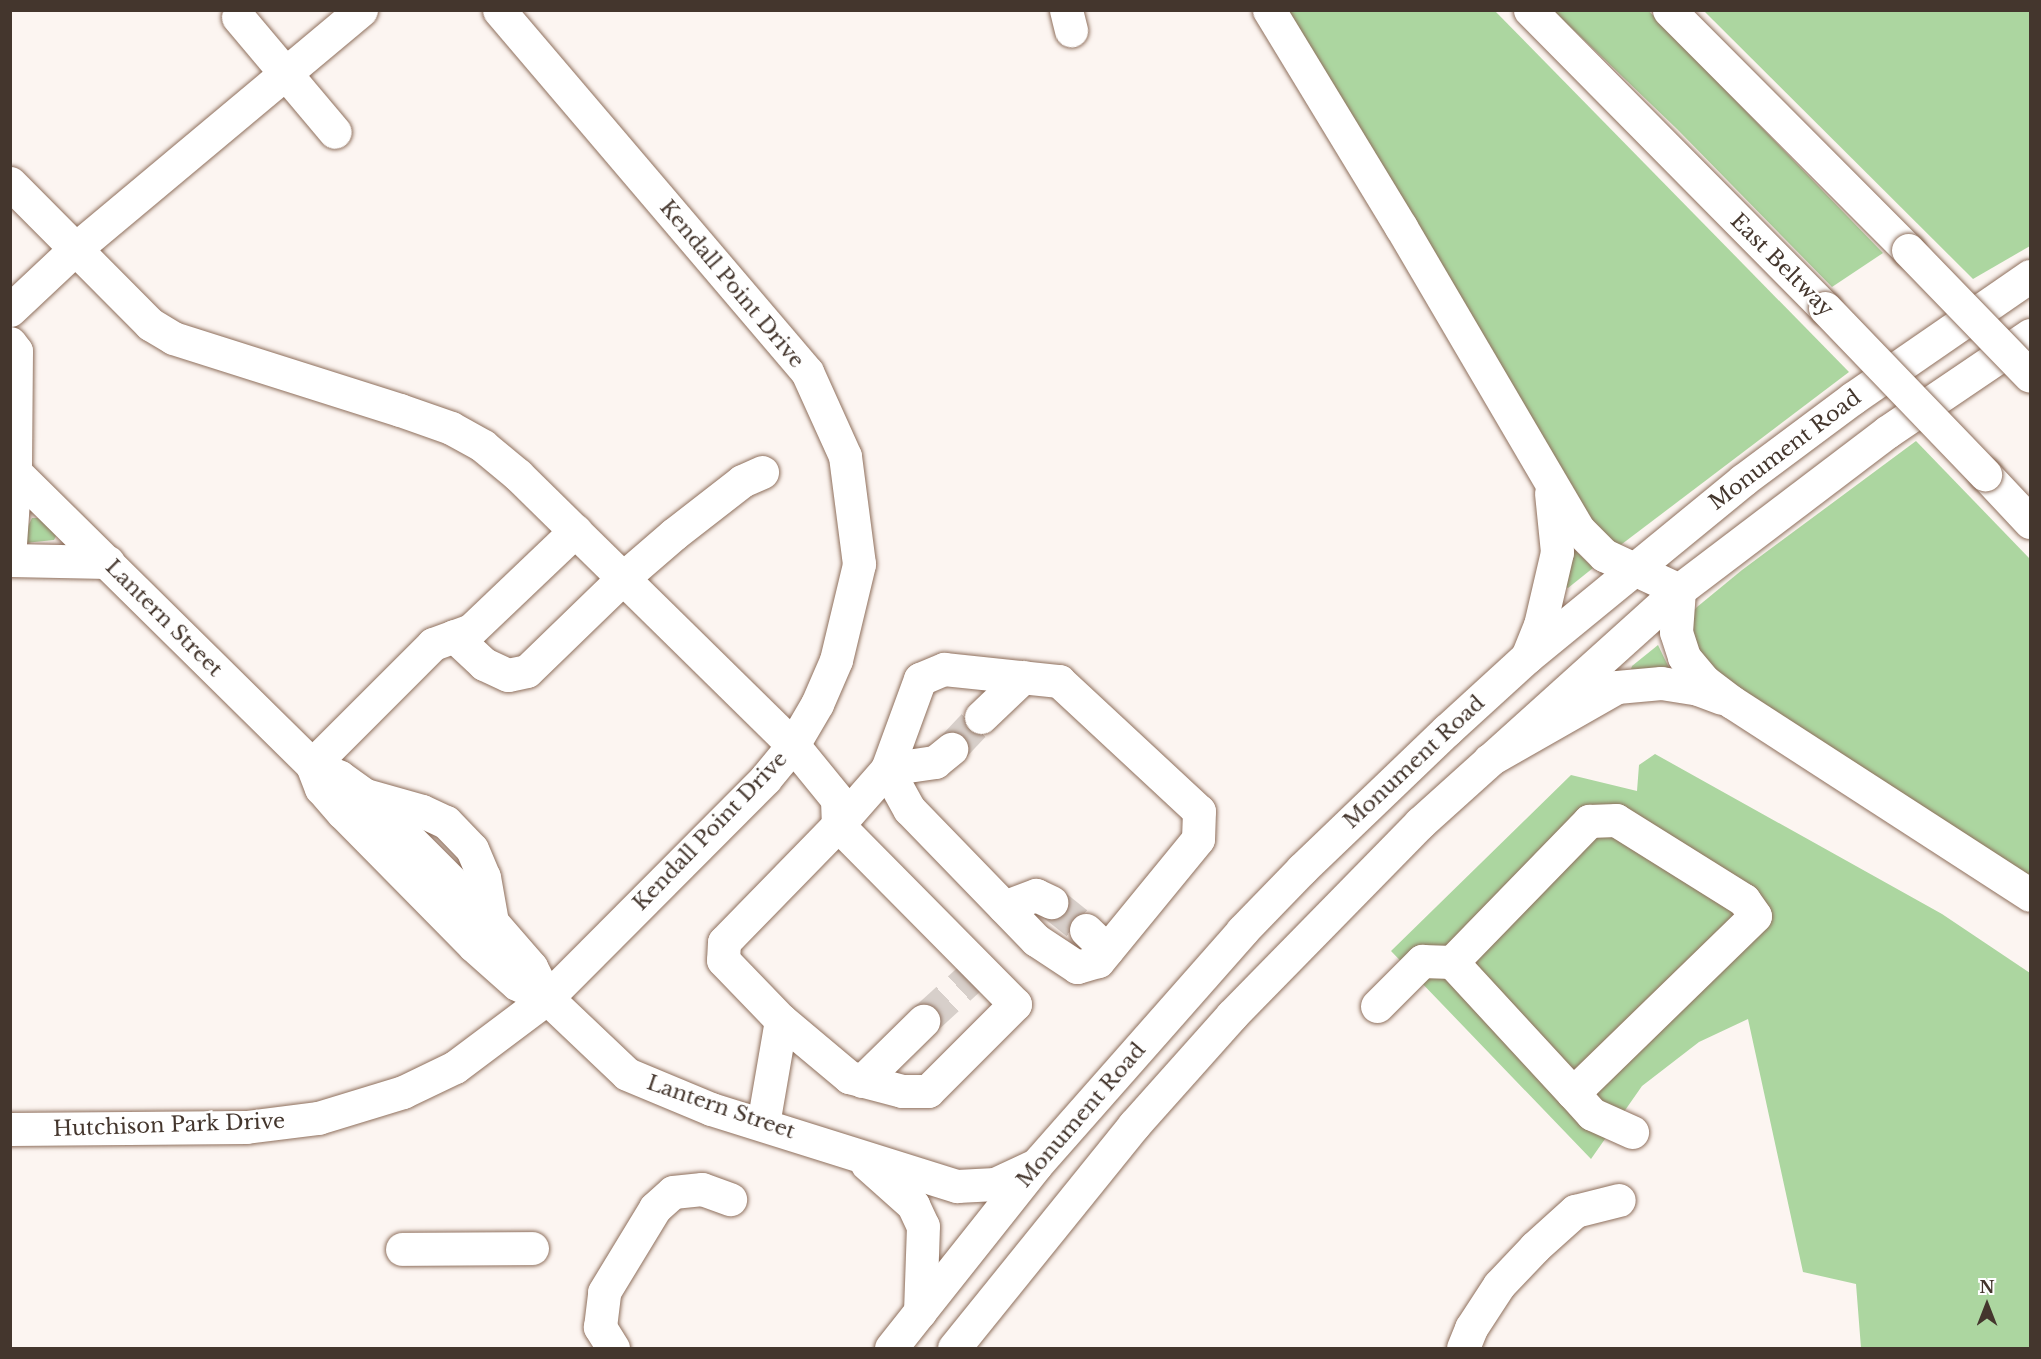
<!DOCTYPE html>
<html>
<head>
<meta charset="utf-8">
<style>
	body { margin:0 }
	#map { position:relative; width:2041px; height:1359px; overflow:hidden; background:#fcf5f1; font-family:"Libre Baskerville",serif }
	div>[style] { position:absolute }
	.green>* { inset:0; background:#acd6a0 }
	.minor-tunnel>* { height:33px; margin-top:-16.5px; transform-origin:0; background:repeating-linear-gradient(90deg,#d7cfca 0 33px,transparent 0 49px) }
	.roads { filter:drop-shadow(0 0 2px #8e6f5c) drop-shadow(0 0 2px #8e6f5c) }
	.minor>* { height:33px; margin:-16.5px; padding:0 16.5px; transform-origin:16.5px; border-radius:16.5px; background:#fff }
	.major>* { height:33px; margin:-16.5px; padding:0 16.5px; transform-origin:16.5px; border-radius:16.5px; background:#fff }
	.highway>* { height:33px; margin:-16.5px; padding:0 16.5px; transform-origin:16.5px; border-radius:16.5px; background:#fff }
	.bridges { filter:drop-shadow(0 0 2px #8e6f5c) drop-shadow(0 0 2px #8e6f5c) }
	.highway-bridge>* { height:33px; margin:-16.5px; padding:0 16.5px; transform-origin:16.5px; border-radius:16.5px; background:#fff }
	span { translate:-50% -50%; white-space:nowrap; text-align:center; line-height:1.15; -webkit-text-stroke:4.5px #fff; paint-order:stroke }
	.street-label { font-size:21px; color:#44362d }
	.frame { position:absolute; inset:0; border:12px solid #44362d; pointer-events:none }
	.north { position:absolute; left:1957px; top:1275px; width:60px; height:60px; -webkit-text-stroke:4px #fff; paint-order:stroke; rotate:0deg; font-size:16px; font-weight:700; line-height:24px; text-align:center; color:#44362d }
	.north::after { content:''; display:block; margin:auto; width:21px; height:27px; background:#44362d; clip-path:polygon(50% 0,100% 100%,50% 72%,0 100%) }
</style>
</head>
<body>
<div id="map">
	<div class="green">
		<div style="clip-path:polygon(1277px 11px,1495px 11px,1849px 372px,1618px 547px,1598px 534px)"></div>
		<div style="clip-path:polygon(1554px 11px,1649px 11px,1883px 253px,1832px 287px,1677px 129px)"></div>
		<div style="clip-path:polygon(1704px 11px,2030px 11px,2030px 246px,1973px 279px)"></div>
		<div style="clip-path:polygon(1916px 441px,2030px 559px,2030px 884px,1727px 684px,1689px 639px,1689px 616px,1697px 607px,1742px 570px)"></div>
		<div style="clip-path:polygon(32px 518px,41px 518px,56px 536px,54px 540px,25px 543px,22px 539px)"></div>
		<div style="clip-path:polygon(1573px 548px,1593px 568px,1568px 588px,1566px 587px)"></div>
		<div style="clip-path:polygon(1658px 645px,1669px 668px,1631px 669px,1632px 666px)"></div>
		<div style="clip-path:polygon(1655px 754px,1942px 914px,2030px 973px,2030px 1348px,1861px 1348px,1856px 1284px,1803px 1272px,1748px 1019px,1699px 1042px,1642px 1086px,1591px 1159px,1391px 951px,1571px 775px,1637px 791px,1639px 765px)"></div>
	</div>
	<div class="minor-tunnel">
		<div style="left:951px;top:749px;width:44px;rotate:-46.8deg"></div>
		<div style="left:1051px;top:902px;width:45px;rotate:38.7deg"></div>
		<div style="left:923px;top:1021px;width:77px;rotate:-42.4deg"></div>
	</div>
	<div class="roads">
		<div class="minor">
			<div style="left:1066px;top:10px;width:21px;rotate:76deg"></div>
			<div style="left:238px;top:17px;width:150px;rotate:49.9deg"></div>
			<div style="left:10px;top:183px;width:199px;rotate:45.2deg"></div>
			<div style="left:150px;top:324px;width:27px;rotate:31deg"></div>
			<div style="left:173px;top:338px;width:238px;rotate:17.6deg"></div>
			<div style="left:400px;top:410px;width:54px;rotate:19.4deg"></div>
			<div style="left:451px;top:428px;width:37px;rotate:29deg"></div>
			<div style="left:483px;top:446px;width:45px;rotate:39.6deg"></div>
			<div style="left:518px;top:475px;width:385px;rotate:44.5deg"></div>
			<div style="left:793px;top:745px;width:70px;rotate:50.8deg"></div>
			<div style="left:837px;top:799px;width:26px;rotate:88deg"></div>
			<div style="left:838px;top:825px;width:163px;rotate:134.3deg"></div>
			<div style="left:724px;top:942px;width:18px;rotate:93deg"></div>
			<div style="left:723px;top:960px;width:83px;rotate:46deg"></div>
			<div style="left:781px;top:1020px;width:106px;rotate:99.8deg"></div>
			<div style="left:10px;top:310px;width:88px;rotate:-43.2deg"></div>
			<div style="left:74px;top:250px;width:374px;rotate:-39.9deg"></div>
			<div style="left:10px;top:343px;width:10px;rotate:53deg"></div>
			<div style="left:16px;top:351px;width:121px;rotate:90.5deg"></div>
			<div style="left:15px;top:472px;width:72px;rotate:94deg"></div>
			<div style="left:15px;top:472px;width:417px;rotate:44.6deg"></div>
			<div style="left:312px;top:765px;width:30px;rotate:23deg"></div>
			<div style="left:340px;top:777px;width:31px;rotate:36deg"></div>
			<div style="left:365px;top:795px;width:180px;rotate:45deg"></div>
			<div style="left:492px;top:922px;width:60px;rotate:49.1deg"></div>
			<div style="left:531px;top:967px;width:35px;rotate:63deg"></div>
			<div style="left:10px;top:560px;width:98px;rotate:1.2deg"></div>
			<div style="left:454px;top:636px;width:41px;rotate:43deg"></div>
			<div style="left:484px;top:664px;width:26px;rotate:25deg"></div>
			<div style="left:508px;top:675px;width:19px;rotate:-12deg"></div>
			<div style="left:527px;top:671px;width:134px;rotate:-44.1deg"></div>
			<div style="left:623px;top:578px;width:67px;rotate:-40.8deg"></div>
			<div style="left:674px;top:534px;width:86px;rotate:-37.9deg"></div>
			<div style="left:742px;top:481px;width:22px;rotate:-24deg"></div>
			<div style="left:981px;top:717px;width:58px;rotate:-43.6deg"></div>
			<div style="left:312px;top:765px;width:25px;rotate:69deg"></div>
			<div style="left:321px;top:788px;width:33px;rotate:49deg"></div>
			<div style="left:343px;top:813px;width:187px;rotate:45.4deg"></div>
			<div style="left:474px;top:946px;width:57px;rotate:41.5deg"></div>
			<div style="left:517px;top:984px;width:33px;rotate:25deg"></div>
			<div style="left:547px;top:998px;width:110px;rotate:43.5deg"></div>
			<div style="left:627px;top:1074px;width:91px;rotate:22.6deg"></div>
			<div style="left:711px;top:1109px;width:258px;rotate:17.4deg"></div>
			<div style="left:957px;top:1186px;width:38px;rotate:-3deg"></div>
			<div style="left:995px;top:1184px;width:45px;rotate:-24.9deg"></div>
			<div style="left:312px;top:765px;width:171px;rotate:-45deg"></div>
			<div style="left:433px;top:644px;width:40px;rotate:-20.2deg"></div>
			<div style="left:471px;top:630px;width:144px;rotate:-43.6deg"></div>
			<div style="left:365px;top:795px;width:59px;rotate:15.7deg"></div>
			<div style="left:422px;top:811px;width:26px;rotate:25deg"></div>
			<div style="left:446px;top:822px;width:37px;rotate:46deg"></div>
			<div style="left:472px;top:849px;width:30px;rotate:67deg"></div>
			<div style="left:484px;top:877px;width:46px;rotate:79.9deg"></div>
			<div style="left:1004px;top:907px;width:34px;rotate:-21deg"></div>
			<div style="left:1036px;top:895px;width:17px;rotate:25deg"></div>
			<div style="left:1086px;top:930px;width:29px;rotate:44deg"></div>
			<div style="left:1452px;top:962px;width:178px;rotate:47.3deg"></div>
			<div style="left:1377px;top:1006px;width:64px;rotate:-45deg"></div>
			<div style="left:1422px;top:961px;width:30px;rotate:2deg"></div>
			<div style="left:1452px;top:962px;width:197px;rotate:-45.8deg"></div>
			<div style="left:1589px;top:821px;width:27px;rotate:-2deg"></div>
			<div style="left:1616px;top:820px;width:151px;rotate:32deg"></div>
			<div style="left:1744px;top:900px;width:19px;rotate:55deg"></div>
			<div style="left:1755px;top:916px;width:254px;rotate:135.8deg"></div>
			<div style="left:1573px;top:1093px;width:28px;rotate:48deg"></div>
			<div style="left:1592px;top:1114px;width:44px;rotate:24.2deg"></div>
			<div style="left:781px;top:1020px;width:89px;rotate:40deg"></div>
			<div style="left:849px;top:1077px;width:55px;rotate:14.8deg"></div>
			<div style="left:902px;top:1091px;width:26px"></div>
			<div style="left:928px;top:1091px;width:123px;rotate:-45deg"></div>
			<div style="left:1015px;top:1004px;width:252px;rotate:-134.7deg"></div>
			<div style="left:838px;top:825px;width:74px;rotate:-48.8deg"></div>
			<div style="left:887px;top:769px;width:96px;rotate:-69.9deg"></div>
			<div style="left:920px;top:679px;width:26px;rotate:-23deg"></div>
			<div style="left:944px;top:669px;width:116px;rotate:6deg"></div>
			<div style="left:1059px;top:681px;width:191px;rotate:42.9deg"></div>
			<div style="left:1199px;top:811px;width:28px;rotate:92deg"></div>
			<div style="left:1198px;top:839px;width:158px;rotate:129.3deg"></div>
			<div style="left:1098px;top:961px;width:22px;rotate:164deg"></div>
			<div style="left:1077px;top:967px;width:49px;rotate:-146.6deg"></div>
			<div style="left:1036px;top:940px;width:182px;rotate:-134.1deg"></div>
			<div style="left:909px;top:809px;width:46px;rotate:-118.8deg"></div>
			<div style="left:887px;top:769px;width:49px;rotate:-8.3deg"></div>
			<div style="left:935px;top:762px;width:21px;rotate:-39deg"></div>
			<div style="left:862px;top:1081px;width:86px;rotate:-44.5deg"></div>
			<div style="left:10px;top:1129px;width:236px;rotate:-0.5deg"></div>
			<div style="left:246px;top:1127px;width:73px;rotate:-7.1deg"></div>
			<div style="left:318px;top:1118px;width:89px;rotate:-17deg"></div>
			<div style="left:403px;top:1092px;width:58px;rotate:-25.7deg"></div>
			<div style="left:455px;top:1067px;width:115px;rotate:-36.9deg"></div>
			<div style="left:547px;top:998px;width:309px;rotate:-45.1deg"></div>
			<div style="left:765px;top:779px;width:44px;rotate:-50.5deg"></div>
			<div style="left:793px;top:745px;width:48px;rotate:-59.7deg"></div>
			<div style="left:817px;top:704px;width:48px;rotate:-66.6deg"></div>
			<div style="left:836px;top:660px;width:99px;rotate:-76.5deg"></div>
			<div style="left:859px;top:564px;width:109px;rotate:-97.4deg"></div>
			<div style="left:845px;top:456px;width:92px;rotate:-114.3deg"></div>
			<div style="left:807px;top:372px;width:475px;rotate:-130.4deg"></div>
			<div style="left:867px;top:1164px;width:62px;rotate:41.7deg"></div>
			<div style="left:913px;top:1205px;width:23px;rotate:65deg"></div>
			<div style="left:923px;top:1226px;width:86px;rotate:92deg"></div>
			<div style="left:402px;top:1249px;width:130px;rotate:-0.4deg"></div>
			<div style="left:613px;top:1348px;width:25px;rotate:-122deg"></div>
			<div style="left:600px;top:1327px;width:35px;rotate:-83deg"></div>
			<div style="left:604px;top:1292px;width:98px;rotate:-58.7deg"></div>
			<div style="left:655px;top:1208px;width:24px;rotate:-42deg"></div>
			<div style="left:673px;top:1192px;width:29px;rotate:-6deg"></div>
			<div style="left:702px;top:1189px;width:30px;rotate:20deg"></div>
			<div style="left:1463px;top:1348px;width:22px;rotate:-68deg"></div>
			<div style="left:1471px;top:1328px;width:51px;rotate:-56.9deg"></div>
			<div style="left:1499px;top:1285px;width:52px;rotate:-46.5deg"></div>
			<div style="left:1535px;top:1247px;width:54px;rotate:-42deg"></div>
			<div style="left:1575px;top:1211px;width:45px;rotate:-14deg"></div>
		</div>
		<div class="major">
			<div style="left:891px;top:1348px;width:233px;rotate:-51.6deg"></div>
			<div style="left:1036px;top:1165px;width:312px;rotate:-48.6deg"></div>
			<div style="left:1242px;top:931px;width:86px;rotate:-45.9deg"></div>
			<div style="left:1302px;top:869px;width:201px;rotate:-43.8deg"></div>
			<div style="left:1447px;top:730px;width:108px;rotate:-42.4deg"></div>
			<div style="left:1527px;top:657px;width:279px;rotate:-39.3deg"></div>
			<div style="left:1743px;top:480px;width:137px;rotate:-36.7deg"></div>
			<div style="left:1853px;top:398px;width:215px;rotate:-34.6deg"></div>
			<div style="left:954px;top:1348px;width:287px;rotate:-51.1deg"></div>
			<div style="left:1134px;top:1125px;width:147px;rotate:-48.3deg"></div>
			<div style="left:1232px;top:1015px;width:269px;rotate:-45.6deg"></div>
			<div style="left:1420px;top:823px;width:348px;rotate:-42deg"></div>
			<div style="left:1679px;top:590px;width:261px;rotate:-37.2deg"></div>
			<div style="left:1887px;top:432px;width:173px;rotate:-34.1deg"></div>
		</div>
		<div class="highway">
			<div style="left:1269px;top:10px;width:254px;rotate:58.7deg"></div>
			<div style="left:1401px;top:227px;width:350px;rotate:59.6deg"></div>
			<div style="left:1578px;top:529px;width:37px;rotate:45deg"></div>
			<div style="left:1604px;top:555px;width:83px;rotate:25deg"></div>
			<div style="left:1679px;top:590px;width:42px;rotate:94.1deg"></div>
			<div style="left:1676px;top:632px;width:26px;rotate:72deg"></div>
			<div style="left:1684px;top:657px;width:31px;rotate:50deg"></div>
			<div style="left:1704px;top:681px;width:35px;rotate:37deg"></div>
			<div style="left:1732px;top:702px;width:355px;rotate:32.9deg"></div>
			<div style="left:1530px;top:10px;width:419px;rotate:45.3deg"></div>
			<div style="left:1669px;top:10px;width:339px;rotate:45.1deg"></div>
			<div style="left:1985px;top:474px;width:66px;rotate:46.8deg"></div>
			<div style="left:1527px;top:657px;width:35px;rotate:-68deg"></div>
			<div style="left:1540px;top:625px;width:75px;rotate:-76.9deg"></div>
			<div style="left:1557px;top:552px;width:59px;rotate:-95.8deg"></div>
			<div style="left:1489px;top:760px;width:147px;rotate:-29.7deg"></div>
			<div style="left:1617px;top:687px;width:44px;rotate:-5.2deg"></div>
			<div style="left:1661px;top:683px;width:37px;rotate:9deg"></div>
			<div style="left:1698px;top:689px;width:25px;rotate:21deg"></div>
		</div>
	</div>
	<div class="bridges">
		<div class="highway-bridge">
			<div style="left:1908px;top:250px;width:175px;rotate:45.9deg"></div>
			<div style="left:1825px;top:308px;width:231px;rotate:46.1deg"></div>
		</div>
	</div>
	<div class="street-label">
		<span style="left:1782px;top:265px;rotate:45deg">East Beltway</span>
		<span style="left:732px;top:284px;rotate:50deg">Kendall Point Drive</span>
		<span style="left:1785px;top:450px;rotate:-37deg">Monument Road</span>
		<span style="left:164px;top:618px;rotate:45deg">Lantern Street</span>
		<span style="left:1414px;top:762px;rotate:-43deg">Monument Road</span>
		<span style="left:710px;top:831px;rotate:-46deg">Kendall Point Drive</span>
		<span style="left:721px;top:1107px;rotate:19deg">Lantern Street</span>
		<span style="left:1081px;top:1115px;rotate:-49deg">Monument Road</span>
		<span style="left:169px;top:1125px;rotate:-2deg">Hutchison Park Drive</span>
	</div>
	<div class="frame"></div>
	<div class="north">N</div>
</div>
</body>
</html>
